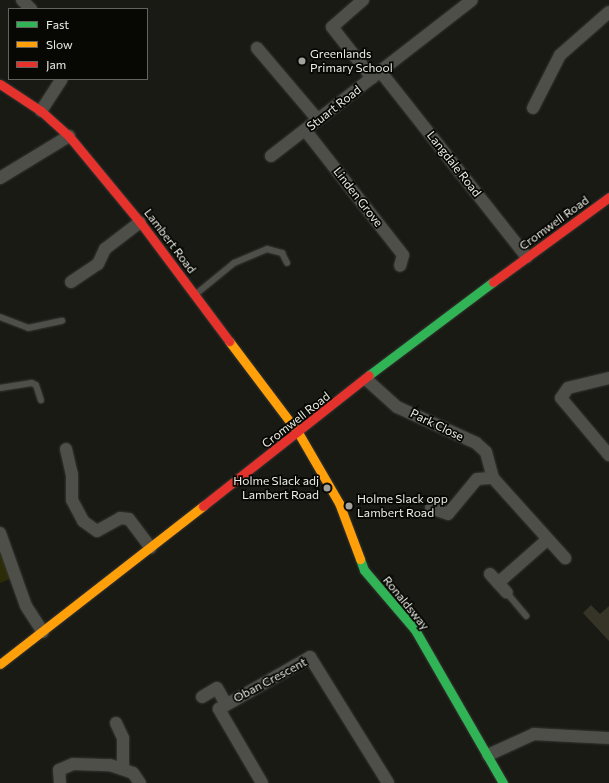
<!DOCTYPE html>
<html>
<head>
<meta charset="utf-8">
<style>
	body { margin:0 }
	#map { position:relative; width:609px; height:783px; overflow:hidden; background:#1a1a15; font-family:Commissioner,sans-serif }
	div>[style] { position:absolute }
	.green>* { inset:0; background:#2d2c08 }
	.building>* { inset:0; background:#353427 }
	.roads { filter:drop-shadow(0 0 1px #363632) drop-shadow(0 0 1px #363632) }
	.lane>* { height:6px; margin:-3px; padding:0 3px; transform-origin:3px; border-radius:3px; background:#4f4f4a }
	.street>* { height:12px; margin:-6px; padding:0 6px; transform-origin:6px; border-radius:6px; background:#4f4f4a }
	.fast>* { height:9px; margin:-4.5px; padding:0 4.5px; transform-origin:4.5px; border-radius:4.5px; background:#30b455 }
	.slow>* { height:9px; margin:-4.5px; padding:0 4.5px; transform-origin:4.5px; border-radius:4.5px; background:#ff9f0a }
	.jam>* { height:9px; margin:-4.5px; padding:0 4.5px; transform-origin:4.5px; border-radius:4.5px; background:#e5322d }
	.dots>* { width:11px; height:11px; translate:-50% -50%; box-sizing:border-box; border:2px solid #070704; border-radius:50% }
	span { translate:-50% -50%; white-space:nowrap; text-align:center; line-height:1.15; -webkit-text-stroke:3.5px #070704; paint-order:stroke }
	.poi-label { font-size:12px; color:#ecece5 }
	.left { translate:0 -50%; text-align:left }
	.right { translate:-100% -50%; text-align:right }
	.street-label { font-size:12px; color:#ecece5 }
	.legend { position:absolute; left:8px; top:8px; width:140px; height:72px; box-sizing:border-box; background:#070704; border:1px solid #63635e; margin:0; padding:5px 7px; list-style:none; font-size:12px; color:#ecece5 }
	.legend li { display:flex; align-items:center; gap:8px; height:20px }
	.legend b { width:20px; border:1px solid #63635e }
</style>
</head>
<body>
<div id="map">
	<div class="green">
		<div style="clip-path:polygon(0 533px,10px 579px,0 583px)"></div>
	</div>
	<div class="building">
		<div style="clip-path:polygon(591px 605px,600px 614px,609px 606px,609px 641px,583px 613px)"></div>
	</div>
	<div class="roads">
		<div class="lane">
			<div style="left:196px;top:294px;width:49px;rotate:-39.2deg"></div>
			<div style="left:234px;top:263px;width:36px;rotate:-23deg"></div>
			<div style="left:267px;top:249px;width:16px;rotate:15deg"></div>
			<div style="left:282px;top:253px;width:11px;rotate:63deg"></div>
			<div style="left:0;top:317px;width:30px;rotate:21deg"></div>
			<div style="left:28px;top:328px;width:35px;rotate:-12deg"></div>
			<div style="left:0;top:388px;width:32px;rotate:-9deg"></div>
			<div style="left:32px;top:383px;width:4px;rotate:27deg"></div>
			<div style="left:36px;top:385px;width:16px;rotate:72deg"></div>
			<div style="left:507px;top:593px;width:30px;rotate:50deg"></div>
		</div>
		<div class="street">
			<div style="left:22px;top:0;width:13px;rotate:45deg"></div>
			<div style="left:363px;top:0;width:41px;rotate:138.9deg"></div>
			<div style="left:332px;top:27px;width:65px;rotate:51.9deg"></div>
			<div style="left:257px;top:48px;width:94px;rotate:49.7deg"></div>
			<div style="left:380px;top:71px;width:237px;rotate:51.7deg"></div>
			<div style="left:533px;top:108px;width:59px;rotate:-63deg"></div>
			<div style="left:560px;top:55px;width:65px;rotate:-41.3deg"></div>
			<div style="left:41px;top:111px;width:38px;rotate:-57deg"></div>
			<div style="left:305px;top:130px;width:159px;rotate:51.9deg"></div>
			<div style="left:403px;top:255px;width:11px;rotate:105deg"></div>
			<div style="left:271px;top:156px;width:254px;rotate:-37.8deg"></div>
			<div style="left:0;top:178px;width:81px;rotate:-31.3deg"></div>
			<div style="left:71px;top:282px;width:32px;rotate:-34deg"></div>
			<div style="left:98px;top:264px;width:17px;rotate:-65deg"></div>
			<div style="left:105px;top:249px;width:44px;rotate:-37.6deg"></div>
			<div style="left:609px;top:378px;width:42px;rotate:166.3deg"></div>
			<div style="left:568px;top:388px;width:12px;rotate:125deg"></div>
			<div style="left:561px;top:398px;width:75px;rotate:49.9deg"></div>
			<div style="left:367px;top:380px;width:40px;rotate:42deg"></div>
			<div style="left:397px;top:407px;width:87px;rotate:24.5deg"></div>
			<div style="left:476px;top:443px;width:13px;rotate:42deg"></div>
			<div style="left:486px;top:452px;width:27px;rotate:75deg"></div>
			<div style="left:493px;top:478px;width:108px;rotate:48deg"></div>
			<div style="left:66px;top:449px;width:26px;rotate:77deg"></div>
			<div style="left:72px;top:474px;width:26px;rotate:90deg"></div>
			<div style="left:72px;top:500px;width:24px;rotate:62deg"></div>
			<div style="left:83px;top:521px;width:17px;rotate:36deg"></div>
			<div style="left:97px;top:531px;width:26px;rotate:-29deg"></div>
			<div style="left:120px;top:518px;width:9px;rotate:6deg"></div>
			<div style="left:129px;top:519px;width:36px;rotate:53deg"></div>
			<div style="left:431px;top:508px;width:18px;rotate:19deg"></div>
			<div style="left:448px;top:514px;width:45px;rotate:-50.4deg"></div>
			<div style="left:477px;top:479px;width:16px;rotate:-4deg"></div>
			<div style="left:0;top:533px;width:77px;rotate:70.4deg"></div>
			<div style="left:26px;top:606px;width:31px;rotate:57deg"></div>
			<div style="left:490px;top:574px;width:25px;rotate:48deg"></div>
			<div style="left:498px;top:583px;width:65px;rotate:-41.3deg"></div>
			<div style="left:202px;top:697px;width:17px;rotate:-31deg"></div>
			<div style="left:217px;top:688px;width:18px;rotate:61deg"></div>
			<div style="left:116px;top:723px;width:17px;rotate:65deg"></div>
			<div style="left:123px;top:738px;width:31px;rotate:90deg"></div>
			<div style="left:488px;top:755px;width:51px;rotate:-24.5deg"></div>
			<div style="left:534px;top:734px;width:75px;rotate:3.1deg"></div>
			<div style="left:60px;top:783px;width:13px;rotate:-94deg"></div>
			<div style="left:59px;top:770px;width:15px;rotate:-23deg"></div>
			<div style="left:73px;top:764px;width:37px;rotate:2deg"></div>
			<div style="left:110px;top:765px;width:24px;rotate:19deg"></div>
			<div style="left:133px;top:773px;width:12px;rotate:55deg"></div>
			<div style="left:262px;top:783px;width:86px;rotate:-120.2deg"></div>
			<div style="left:219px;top:709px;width:105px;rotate:-29.7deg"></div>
			<div style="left:310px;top:657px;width:148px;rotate:58.2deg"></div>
		</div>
		<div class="fast">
			<div style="left:369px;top:375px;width:155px;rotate:-36.9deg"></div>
			<div style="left:360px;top:559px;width:12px;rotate:70deg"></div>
			<div style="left:364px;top:570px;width:79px;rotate:49.6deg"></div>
			<div style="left:415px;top:630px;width:177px;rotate:60.1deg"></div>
		</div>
		<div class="slow">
			<div style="left:229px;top:341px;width:116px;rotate:53deg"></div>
			<div style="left:299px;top:434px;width:80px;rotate:59.9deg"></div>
			<div style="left:339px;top:503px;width:60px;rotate:69.4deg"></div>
			<div style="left:0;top:664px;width:257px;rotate:-37.9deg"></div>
		</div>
		<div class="jam">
			<div style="left:0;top:84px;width:49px;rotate:33.4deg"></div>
			<div style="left:41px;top:111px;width:38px;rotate:42deg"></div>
			<div style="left:69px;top:136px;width:112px;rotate:50.5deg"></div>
			<div style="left:140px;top:222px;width:149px;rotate:53.2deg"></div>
			<div style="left:493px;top:282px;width:144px;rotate:-36.2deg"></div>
			<div style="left:203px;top:506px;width:211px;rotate:-38.3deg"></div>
		</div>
	</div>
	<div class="dots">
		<div style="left:302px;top:61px;background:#a2a29c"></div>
		<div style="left:327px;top:488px;background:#a2a29c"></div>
		<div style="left:349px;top:506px;background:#a2a29c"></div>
	</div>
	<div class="poi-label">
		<span class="left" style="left:310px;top:61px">Greenlands<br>Primary School</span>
		<span class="right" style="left:319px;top:488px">Holme Slack adj<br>Lambert Road</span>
		<span class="left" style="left:357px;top:506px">Holme Slack opp<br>Lambert Road</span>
	</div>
	<div class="street-label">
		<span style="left:334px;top:108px;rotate:-38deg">Stuart Road</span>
		<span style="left:454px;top:164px;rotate:52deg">Langdale Road</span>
		<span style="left:358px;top:197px;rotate:52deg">Linden Grove</span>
		<span style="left:554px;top:223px;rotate:-36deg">Cromwell Road</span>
		<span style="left:170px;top:241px;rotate:53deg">Lambert Road</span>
		<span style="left:296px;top:420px;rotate:-38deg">Cromwell Road</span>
		<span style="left:437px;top:425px;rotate:26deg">Park Close</span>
		<span style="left:406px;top:603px;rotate:51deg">Ronaldsway</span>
		<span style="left:270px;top:680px;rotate:-28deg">Oban Crescent</span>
	</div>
	<ul class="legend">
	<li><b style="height:5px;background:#30b455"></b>Fast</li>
	<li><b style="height:5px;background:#ff9f0a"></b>Slow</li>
	<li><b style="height:5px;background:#e5322d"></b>Jam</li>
	</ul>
</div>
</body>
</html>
